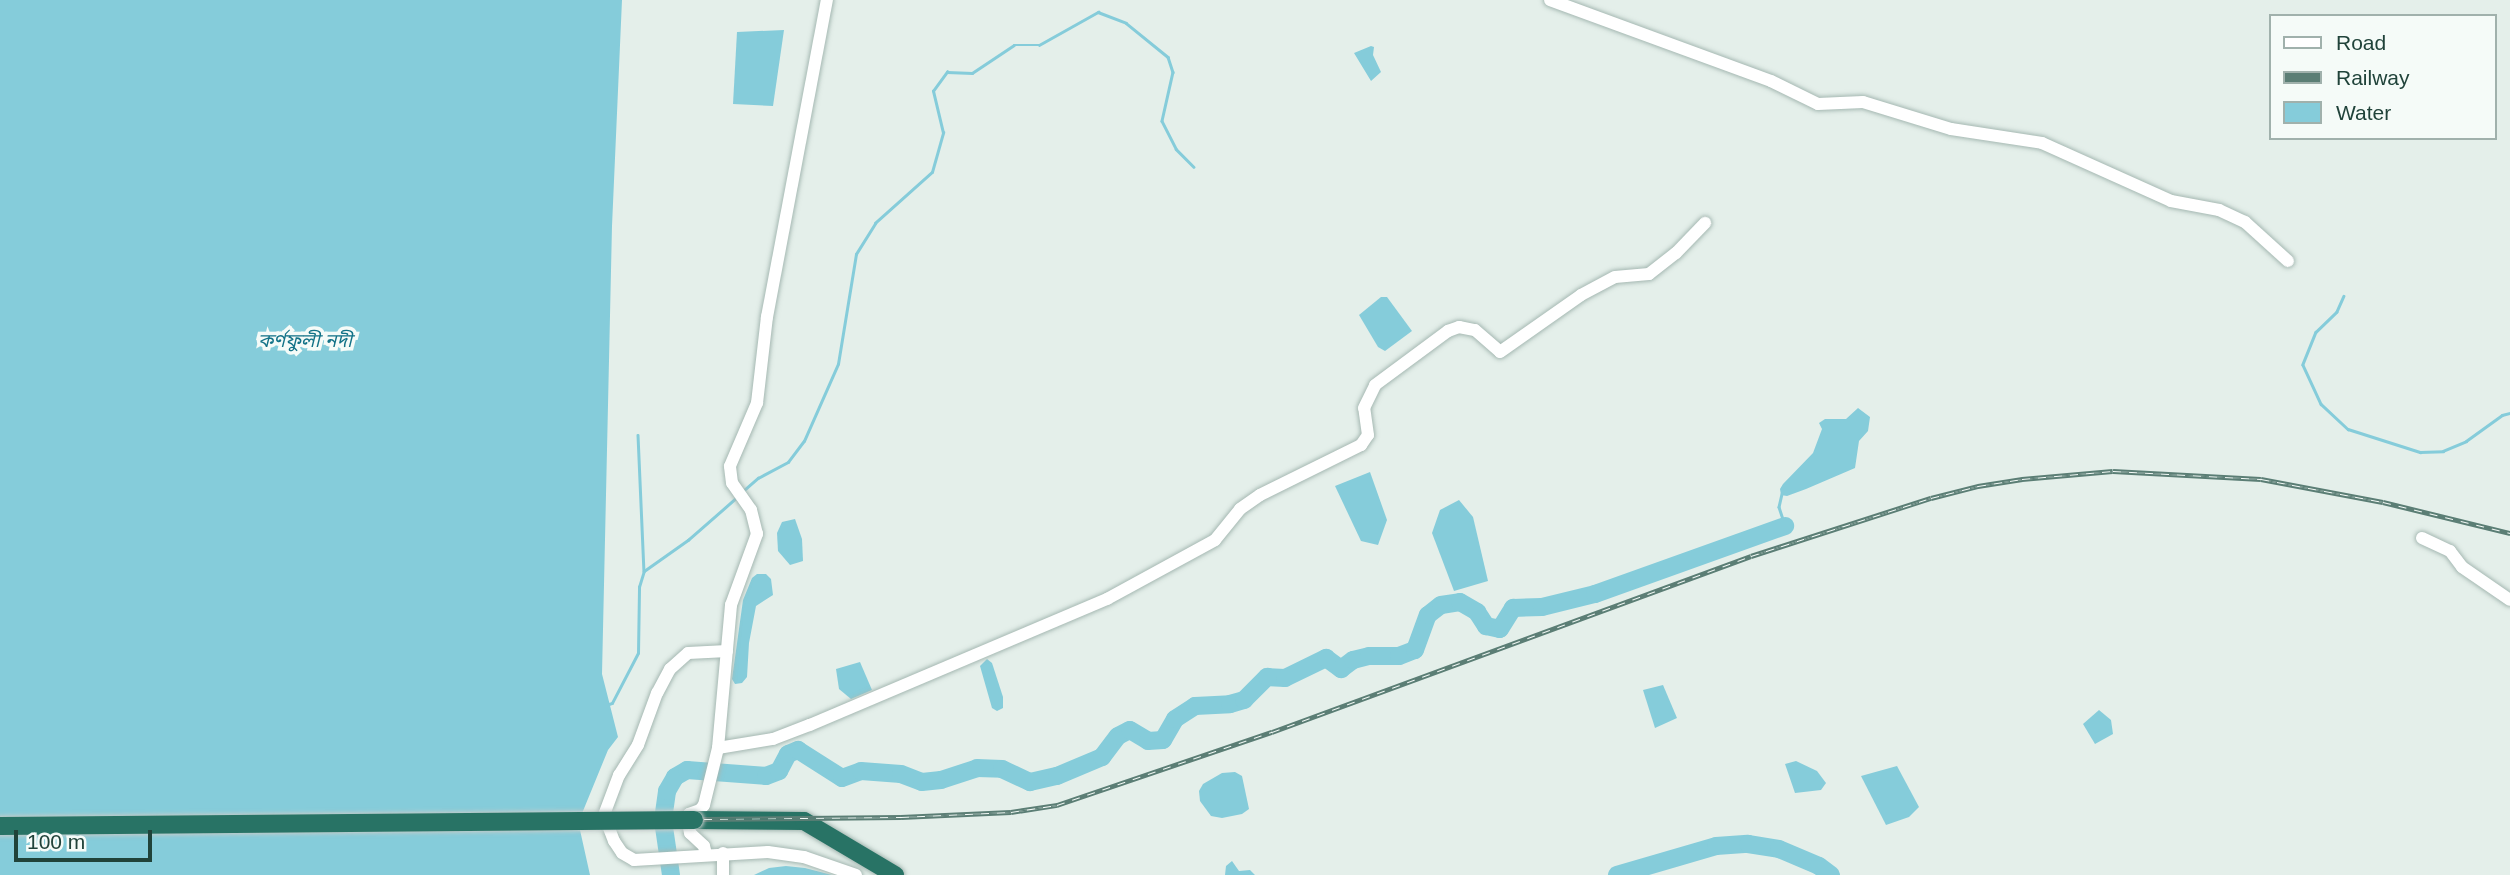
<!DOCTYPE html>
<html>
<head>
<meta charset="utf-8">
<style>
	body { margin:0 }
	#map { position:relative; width:2510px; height:875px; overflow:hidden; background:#e4efea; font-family:Helvetica,"Noto Sans Bengali",sans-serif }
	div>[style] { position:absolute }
	.water>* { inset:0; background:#85ccda }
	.stream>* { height:2.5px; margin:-1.25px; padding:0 1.25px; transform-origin:1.25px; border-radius:1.25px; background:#85ccda }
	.river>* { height:18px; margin:-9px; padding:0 9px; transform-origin:9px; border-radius:9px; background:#85ccda }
	.roads { filter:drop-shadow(0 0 2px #a5b8b2) drop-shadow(0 0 2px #a5b8b2) }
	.minor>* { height:12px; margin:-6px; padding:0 6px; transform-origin:6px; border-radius:6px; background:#fff }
	.highway>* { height:18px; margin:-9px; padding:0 9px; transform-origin:9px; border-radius:9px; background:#287365 }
	.rail>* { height:5px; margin-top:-2.5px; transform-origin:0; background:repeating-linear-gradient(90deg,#f5fbf8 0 8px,#5b7e75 0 16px); box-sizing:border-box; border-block:2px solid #5b7e75 }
	.bridges { filter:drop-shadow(0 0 2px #c1cac8) drop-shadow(0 0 2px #c1cac8) }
	.highway-bridge>* { height:18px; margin:-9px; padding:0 9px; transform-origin:9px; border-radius:9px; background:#287365 }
	span { translate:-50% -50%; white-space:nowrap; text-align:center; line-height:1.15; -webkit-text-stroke:7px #f5fbf8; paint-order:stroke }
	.water-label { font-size:19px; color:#127287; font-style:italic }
	.legend { position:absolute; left:2269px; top:14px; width:228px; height:126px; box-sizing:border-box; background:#f5fbf8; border:2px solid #a0b1ac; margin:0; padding:9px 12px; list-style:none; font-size:21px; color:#20433a }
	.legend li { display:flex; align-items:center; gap:14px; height:35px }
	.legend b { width:35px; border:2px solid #a0b1ac }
	.scale { position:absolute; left:14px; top:830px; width:138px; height:32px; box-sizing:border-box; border:4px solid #20433a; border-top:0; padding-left:9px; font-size:21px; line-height:24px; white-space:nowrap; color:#20433a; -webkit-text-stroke:5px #f5fbf8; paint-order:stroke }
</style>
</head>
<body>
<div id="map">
	<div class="water">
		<div style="clip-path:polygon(0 0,622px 0,612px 226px,602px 674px,618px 737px,608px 750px,583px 811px,580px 830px,590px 875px,0 875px)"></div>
		<div style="clip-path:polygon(784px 30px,773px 106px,733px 104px,737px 32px)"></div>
		<div style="clip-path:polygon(1371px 46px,1374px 47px,1373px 55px,1381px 72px,1371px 81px,1354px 53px)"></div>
		<div style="clip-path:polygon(1381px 297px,1387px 297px,1412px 331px,1385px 351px,1378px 347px,1359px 315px)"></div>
		<div style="clip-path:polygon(1858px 408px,1870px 417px,1868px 431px,1859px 441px,1855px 468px,1806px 489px,1787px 496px,1781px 495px,1780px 489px,1783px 484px,1813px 453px,1822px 429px,1819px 423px,1825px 419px,1846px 419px)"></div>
		<div style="clip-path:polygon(1370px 472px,1387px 520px,1378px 545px,1361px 541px,1335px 486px)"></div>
		<div style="clip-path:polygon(1459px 500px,1473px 517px,1488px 581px,1454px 591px,1432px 533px,1440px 510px)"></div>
		<div style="clip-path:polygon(795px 519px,802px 539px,803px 561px,790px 565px,778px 551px,777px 533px,782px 522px)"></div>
		<div style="clip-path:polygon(757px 574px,766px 574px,771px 579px,773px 595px,756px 606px,749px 643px,747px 677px,742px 683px,735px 684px,732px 679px,743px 600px,752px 578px)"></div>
		<div style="clip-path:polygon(987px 659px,992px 663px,1003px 697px,1003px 708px,997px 711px,992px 708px,980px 666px)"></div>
		<div style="clip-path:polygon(860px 662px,872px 690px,851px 699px,839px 689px,836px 669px)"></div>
		<div style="clip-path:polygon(1663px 685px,1677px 718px,1655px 728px,1643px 690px)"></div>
		<div style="clip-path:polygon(2099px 710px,2111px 720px,2113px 734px,2095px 744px,2083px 724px)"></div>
		<div style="clip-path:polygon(1796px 761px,1817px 771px,1826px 783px,1821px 790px,1795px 793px,1785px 764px)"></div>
		<div style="clip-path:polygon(1897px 766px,1919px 807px,1909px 817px,1886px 825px,1861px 776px)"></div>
		<div style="clip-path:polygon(1235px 772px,1242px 776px,1249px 809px,1242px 814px,1222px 818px,1211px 816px,1200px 801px,1199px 791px,1203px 784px,1222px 773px)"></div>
		<div style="clip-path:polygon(1232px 861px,1239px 871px,1250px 870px,1255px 875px,1225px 875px,1226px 866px)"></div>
		<div style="clip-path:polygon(786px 866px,805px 868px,832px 875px,754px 875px,769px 868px)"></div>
	</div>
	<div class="stream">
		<div style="left:2344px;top:296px;width:17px;rotate:114deg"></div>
		<div style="left:2337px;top:312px;width:29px;rotate:136deg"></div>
		<div style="left:2316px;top:332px;width:35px;rotate:112deg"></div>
		<div style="left:2303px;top:365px;width:43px;rotate:65.2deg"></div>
		<div style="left:2321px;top:404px;width:37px;rotate:43deg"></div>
		<div style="left:2348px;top:429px;width:76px;rotate:17.7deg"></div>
		<div style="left:2420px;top:452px;width:23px;rotate:-2deg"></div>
		<div style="left:2443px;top:451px;width:25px;rotate:-23deg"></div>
		<div style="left:2466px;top:441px;width:44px;rotate:-35.8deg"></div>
		<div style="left:2502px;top:415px;width:8px;rotate:-14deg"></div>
		<div style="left:638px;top:435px;width:136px;rotate:87.5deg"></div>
		<div style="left:743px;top:491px;width:20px;rotate:-41deg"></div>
		<div style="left:758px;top:478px;width:34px;rotate:-28deg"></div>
		<div style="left:788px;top:462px;width:26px;rotate:-53deg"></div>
		<div style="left:804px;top:441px;width:84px;rotate:-66.2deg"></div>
		<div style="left:838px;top:364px;width:111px;rotate:-80.7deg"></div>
		<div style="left:856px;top:254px;width:36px;rotate:-58deg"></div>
		<div style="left:875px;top:223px;width:76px;rotate:-41.8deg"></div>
		<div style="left:932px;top:172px;width:41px;rotate:-74.2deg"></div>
		<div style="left:943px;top:133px;width:43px;rotate:-103.4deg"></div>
		<div style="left:933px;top:91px;width:24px;rotate:-54deg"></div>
		<div style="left:947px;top:72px;width:25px;rotate:2deg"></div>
		<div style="left:972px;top:73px;width:50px;rotate:-33.7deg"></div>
		<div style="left:1014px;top:45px;width:25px"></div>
		<div style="left:1039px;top:45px;width:68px;rotate:-29.2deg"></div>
		<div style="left:1098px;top:12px;width:30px;rotate:21deg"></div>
		<div style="left:1126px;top:23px;width:54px;rotate:39deg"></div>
		<div style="left:1168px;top:57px;width:16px;rotate:72deg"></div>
		<div style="left:1173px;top:72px;width:50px;rotate:102.7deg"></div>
		<div style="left:1162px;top:121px;width:31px;rotate:63deg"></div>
		<div style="left:1176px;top:149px;width:25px;rotate:45deg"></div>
		<div style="left:1782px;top:494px;width:13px;rotate:103deg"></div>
		<div style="left:1779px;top:507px;width:20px;rotate:72deg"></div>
		<div style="left:609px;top:704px;width:3px;rotate:-18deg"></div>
		<div style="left:612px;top:703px;width:56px;rotate:-62.5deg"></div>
		<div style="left:638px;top:653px;width:66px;rotate:-89.1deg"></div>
		<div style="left:639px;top:587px;width:17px;rotate:-73deg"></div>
		<div style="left:644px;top:571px;width:54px;rotate:-35.2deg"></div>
		<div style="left:688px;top:540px;width:64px;rotate:-41.2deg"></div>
	</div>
	<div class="river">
		<div style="left:671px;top:875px;width:56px;rotate:-98.3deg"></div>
		<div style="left:663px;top:820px;width:29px;rotate:-82deg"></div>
		<div style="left:667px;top:791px;width:16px;rotate:-60deg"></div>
		<div style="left:675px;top:777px;width:14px;rotate:-30deg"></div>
		<div style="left:687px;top:770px;width:79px;rotate:4.3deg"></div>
		<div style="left:766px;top:776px;width:14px;rotate:-21deg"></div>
		<div style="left:779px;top:771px;width:19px;rotate:-62deg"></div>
		<div style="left:788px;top:754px;width:11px;rotate:-22deg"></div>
		<div style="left:798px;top:750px;width:52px;rotate:32.5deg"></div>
		<div style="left:842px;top:778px;width:20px;rotate:-20deg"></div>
		<div style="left:861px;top:771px;width:40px;rotate:4.3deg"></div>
		<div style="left:901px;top:774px;width:22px;rotate:21deg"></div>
		<div style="left:922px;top:782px;width:19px;rotate:-6deg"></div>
		<div style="left:941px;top:780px;width:38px;rotate:-18deg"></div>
		<div style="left:977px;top:768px;width:25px;rotate:2deg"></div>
		<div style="left:1002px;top:769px;width:31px;rotate:25deg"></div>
		<div style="left:1030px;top:782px;width:28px;rotate:-13deg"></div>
		<div style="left:1057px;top:776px;width:49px;rotate:-22.9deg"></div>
		<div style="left:1102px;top:757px;width:26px;rotate:-53deg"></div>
		<div style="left:1118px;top:736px;width:13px;rotate:-27deg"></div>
		<div style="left:1130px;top:730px;width:21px;rotate:31deg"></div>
		<div style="left:1148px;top:741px;width:15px;rotate:-4deg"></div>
		<div style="left:1163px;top:740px;width:24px;rotate:-60deg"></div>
		<div style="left:1175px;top:719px;width:24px;rotate:-33deg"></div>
		<div style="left:1195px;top:706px;width:35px;rotate:-3deg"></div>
		<div style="left:1230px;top:704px;width:15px;rotate:-16deg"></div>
		<div style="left:1244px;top:700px;width:33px;rotate:-45deg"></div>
		<div style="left:1267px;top:677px;width:18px;rotate:3deg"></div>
		<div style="left:1285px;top:678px;width:46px;rotate:-26deg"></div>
		<div style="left:1326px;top:658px;width:19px;rotate:36deg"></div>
		<div style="left:1341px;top:669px;width:15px;rotate:-37deg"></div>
		<div style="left:1353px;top:660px;width:16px;rotate:-14deg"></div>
		<div style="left:1369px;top:656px;width:30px"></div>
		<div style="left:1399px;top:656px;width:17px;rotate:-21deg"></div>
		<div style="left:1415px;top:650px;width:37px;rotate:-70deg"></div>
		<div style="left:1428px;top:615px;width:16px;rotate:-38deg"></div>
		<div style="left:1441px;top:605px;width:19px;rotate:-9deg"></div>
		<div style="left:1460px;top:602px;width:20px;rotate:30deg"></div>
		<div style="left:1477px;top:612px;width:17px;rotate:57deg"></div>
		<div style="left:1486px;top:626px;width:14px;rotate:12deg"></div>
		<div style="left:1500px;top:629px;width:25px;rotate:-58deg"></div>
		<div style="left:1513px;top:608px;width:29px;rotate:-2deg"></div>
		<div style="left:1542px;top:607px;width:55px;rotate:-13.8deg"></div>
		<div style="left:1595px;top:594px;width:202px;rotate:-19.7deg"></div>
		<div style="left:1617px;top:875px;width:103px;rotate:-16.3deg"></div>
		<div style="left:1716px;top:846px;width:32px;rotate:-4deg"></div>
		<div style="left:1748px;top:844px;width:31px;rotate:9deg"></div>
		<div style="left:1779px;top:849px;width:43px;rotate:23deg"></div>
		<div style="left:1819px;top:866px;width:15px;rotate:37deg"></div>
	</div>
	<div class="roads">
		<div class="minor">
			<div style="left:1550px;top:0;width:235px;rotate:20.1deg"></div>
			<div style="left:1771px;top:81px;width:52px;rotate:26.1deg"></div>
			<div style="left:1818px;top:104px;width:45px;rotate:-2.5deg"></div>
			<div style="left:1863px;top:102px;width:92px;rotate:17.1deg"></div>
			<div style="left:1951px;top:129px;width:92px;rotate:8.7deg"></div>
			<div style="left:2042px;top:143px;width:141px;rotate:24.2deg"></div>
			<div style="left:2171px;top:201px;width:49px;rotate:10.6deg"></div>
			<div style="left:2219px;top:210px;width:29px;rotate:25deg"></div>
			<div style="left:2245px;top:222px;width:58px;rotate:42.2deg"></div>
			<div style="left:2422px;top:538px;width:31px;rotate:25deg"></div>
			<div style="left:2450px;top:551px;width:20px;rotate:53deg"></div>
			<div style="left:2462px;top:567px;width:58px;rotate:34.5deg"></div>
			<div style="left:727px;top:651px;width:39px;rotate:177deg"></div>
			<div style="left:688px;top:653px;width:24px;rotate:138deg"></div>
			<div style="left:670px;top:669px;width:27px;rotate:118deg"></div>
			<div style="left:657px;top:693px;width:55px;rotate:110.1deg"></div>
			<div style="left:638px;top:745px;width:36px;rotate:122deg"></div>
			<div style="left:619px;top:775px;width:43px;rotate:110.6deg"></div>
			<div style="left:604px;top:815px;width:28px;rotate:69deg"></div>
			<div style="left:614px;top:841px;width:14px;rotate:56deg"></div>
			<div style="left:622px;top:853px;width:14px;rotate:30deg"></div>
			<div style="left:634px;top:860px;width:134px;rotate:-3.4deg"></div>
			<div style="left:768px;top:852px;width:36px;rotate:8deg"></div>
			<div style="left:804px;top:857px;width:55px;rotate:19.1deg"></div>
			<div style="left:718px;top:748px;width:144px;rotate:-84.8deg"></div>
			<div style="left:731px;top:605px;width:76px;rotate:-69.9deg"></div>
			<div style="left:757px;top:534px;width:25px;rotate:-104deg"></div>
			<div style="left:751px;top:510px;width:33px;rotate:-125deg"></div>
			<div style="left:732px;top:483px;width:17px;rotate:-97deg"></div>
			<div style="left:730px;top:466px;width:69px;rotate:-66.8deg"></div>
			<div style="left:757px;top:403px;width:87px;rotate:-83.4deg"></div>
			<div style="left:767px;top:317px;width:323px;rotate:-79.3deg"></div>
			<div style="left:706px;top:854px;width:8px;rotate:-104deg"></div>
			<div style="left:704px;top:846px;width:19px;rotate:-137deg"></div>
			<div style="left:690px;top:833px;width:11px;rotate:-100deg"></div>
			<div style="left:688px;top:822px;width:8px;rotate:-83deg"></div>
			<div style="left:689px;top:814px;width:12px;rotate:-20deg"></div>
			<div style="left:700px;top:810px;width:6px;rotate:-51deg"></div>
			<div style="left:704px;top:805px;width:59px;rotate:-76.2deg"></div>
			<div style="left:718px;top:748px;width:56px;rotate:-9.3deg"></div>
			<div style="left:773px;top:739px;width:40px;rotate:-21deg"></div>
			<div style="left:810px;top:725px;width:323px;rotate:-23deg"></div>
			<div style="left:1107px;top:599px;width:123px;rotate:-28.6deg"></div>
			<div style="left:1215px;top:540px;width:40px;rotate:-51deg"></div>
			<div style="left:1240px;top:509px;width:24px;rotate:-35deg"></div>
			<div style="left:1260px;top:495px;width:113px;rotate:-26.3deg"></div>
			<div style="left:1361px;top:445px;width:12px;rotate:-55deg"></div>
			<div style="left:1368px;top:435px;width:27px;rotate:-98deg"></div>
			<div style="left:1364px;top:408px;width:25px;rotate:-64deg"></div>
			<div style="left:1375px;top:385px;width:91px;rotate:-36.5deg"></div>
			<div style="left:1448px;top:331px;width:12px;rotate:-20deg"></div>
			<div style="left:1459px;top:327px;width:16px;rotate:11deg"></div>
			<div style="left:1475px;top:330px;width:33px;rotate:41deg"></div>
			<div style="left:1500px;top:352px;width:99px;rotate:-35.1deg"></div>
			<div style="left:1581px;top:295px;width:38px;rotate:-28deg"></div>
			<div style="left:1615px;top:277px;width:34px;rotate:-5deg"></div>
			<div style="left:1649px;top:274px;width:34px;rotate:-38deg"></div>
			<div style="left:1676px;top:253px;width:42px;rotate:-46deg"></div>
			<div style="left:723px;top:875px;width:22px;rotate:-90deg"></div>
		</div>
		<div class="highway">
			<div style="left:694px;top:820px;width:110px;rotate:0.5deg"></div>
			<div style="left:804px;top:821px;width:106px;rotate:30.7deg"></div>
		</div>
	</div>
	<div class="rail">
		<div style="left:0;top:826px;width:901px;rotate:-0.57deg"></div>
		<div style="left:901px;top:817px;width:110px;rotate:-2.6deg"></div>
		<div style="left:1011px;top:812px;width:47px;rotate:-8.7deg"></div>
		<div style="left:1057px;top:805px;width:227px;rotate:-18.8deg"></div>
		<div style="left:1272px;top:732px;width:510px;rotate:-20.17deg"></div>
		<div style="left:1751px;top:556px;width:189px;rotate:-17.9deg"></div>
		<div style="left:1931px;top:498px;width:49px;rotate:-14.3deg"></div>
		<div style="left:1978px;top:486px;width:45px;rotate:-9deg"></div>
		<div style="left:2022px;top:479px;width:91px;rotate:-5deg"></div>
		<div style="left:2113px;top:471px;width:148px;rotate:3.1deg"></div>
		<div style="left:2261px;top:479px;width:124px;rotate:10.7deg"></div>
		<div style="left:2383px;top:502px;width:131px;rotate:13.7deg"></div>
	</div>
	<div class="bridges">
		<div class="highway-bridge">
			<div style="left:0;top:826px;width:694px;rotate:-0.5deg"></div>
		</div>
	</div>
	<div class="water-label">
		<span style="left:305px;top:341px">কর্ণফুলী নদী</span>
	</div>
	<ul class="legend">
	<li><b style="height:9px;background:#fff"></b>Road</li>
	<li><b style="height:9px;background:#5b7e75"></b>Railway</li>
	<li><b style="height:19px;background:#85ccda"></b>Water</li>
	</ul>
	<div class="scale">100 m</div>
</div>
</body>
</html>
